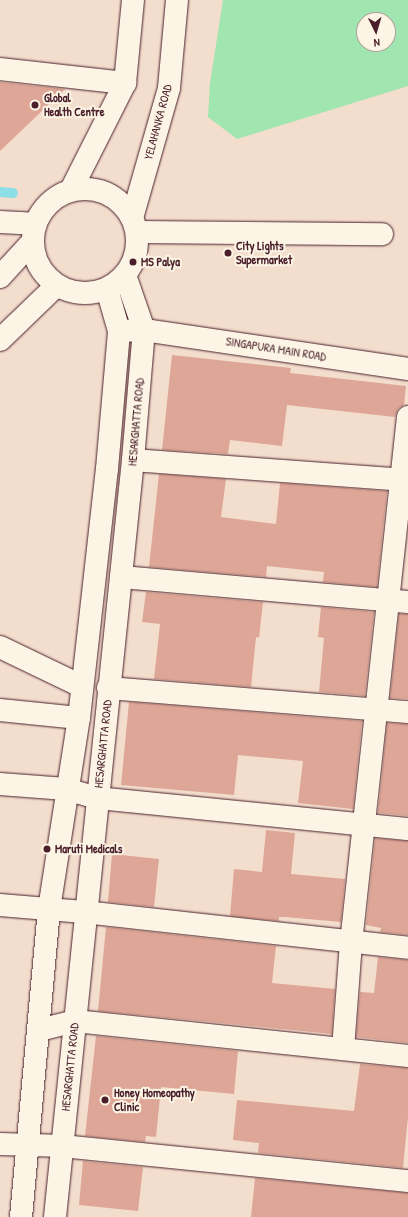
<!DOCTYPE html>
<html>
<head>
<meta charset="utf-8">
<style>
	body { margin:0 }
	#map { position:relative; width:408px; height:1217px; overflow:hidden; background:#f3ddcd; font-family:"Patrick Hand",sans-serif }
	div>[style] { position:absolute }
	.green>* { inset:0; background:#a1e5b0 }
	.stream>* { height:10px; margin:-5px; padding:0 5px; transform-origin:5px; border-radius:5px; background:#8ddfe6 }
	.building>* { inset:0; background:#dea696 }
	.roads { filter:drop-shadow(0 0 1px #4a1f2b) drop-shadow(0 0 1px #4a1f2b) }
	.minor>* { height:22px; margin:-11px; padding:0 11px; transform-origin:11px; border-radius:11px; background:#fcf5e5 }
	.major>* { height:22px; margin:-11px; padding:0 11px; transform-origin:11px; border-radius:11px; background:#fcf5e5 }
	.major>.ring { margin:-11px; padding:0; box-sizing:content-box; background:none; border:22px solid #fcf5e5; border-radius:50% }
	.dots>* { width:11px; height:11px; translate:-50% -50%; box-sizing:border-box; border:2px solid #fcf5e5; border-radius:50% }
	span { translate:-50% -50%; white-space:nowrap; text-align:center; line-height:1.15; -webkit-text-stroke:4px #fcf5e5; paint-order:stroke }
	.poi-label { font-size:12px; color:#4a1f2b; font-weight:700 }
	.left { translate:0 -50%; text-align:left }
	.street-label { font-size:12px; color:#4a1f2b }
	.north { position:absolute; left:356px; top:12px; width:40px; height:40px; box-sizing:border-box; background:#fcf5e5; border:1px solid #b59f9b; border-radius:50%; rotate:175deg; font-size:11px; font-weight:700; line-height:16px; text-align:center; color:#4a1f2b }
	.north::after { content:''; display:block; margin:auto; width:14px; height:18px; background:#4a1f2b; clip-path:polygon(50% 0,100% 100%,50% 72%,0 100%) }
</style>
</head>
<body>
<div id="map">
	<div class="green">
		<div style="clip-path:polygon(evenodd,223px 0,408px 0,408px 86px,237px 139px,208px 117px,210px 83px,223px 0,364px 20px,388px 20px,388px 44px,364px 44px,364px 20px)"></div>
	</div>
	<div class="stream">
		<div style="left:0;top:192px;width:13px;rotate:4deg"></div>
	</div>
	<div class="building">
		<div style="clip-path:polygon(0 82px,65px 89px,0 151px)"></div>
		<div style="clip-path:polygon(172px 355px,291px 368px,290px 373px,406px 386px,404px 405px,398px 409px,395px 417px,287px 405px,282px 446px,230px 440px,228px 454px,162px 450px)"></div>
		<div style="clip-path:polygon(159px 474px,226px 479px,221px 517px,276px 524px,280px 483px,387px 491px,377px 587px,323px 582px,324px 572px,267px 566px,266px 577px,149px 567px)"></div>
		<div style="clip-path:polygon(146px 592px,263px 602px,259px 638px,256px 637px,251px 687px,154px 679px,160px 624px,142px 622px)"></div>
		<div style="clip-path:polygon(321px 607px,374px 612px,365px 696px,319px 692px,324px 638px,318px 637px)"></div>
		<div style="clip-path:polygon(399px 614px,408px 614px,408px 699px,390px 698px)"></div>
		<div style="clip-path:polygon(129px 702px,362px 721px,353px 809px,298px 803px,303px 761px,238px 755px,234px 795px,121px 785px)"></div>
		<div style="clip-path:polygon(387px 723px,408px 724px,408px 816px,378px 813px)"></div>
		<div style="clip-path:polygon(266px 830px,295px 833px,291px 874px,345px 879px,341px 922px,285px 917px,279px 917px,279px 921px,230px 916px,234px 869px,262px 872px)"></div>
		<div style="clip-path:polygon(375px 838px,408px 841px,408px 935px,380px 932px,381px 928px,366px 925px)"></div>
		<div style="clip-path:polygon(112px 854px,159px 859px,154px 907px,108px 902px)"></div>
		<div style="clip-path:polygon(106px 927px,276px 946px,272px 983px,335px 989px,332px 1034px,98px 1011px)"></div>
		<div style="clip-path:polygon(378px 957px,408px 960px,408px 1043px,356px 1037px,360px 992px,374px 993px)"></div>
		<div style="clip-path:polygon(96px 1036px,238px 1051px,234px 1094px,161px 1087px,156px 1137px,146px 1136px,145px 1142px,85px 1136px)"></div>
		<div style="clip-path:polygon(360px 1064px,408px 1068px,408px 1117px,403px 1168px,258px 1153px,259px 1143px,233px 1140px,237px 1100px,354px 1111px)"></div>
		<div style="clip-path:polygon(83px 1161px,143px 1167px,138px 1211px,79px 1205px)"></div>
		<div style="clip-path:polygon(255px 1178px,408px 1193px,408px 1217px,251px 1217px)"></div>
	</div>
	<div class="roads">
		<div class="minor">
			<div style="left:0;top:69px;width:126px;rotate:6.4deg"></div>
			<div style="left:0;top:222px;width:34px;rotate:3deg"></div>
			<div style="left:137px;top:232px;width:245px;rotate:0.5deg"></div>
			<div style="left:119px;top:331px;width:25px;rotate:-2deg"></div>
			<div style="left:144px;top:330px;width:267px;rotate:8.4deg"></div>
			<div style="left:133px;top:460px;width:276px;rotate:4.2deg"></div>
			<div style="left:121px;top:577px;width:288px;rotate:5deg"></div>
			<div style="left:0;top:647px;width:90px;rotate:25.7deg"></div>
			<div style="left:108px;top:688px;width:301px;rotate:4.6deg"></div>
			<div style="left:0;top:710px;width:79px;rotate:5.8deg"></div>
			<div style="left:0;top:784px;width:66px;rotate:4.3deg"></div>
			<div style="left:66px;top:789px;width:32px;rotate:16deg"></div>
			<div style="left:97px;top:798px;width:313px;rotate:5.7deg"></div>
			<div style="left:0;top:905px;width:84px;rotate:4.8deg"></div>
			<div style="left:84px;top:912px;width:326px;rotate:6.3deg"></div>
			<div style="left:39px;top:1030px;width:37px;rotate:-14deg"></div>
			<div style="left:75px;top:1021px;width:335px;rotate:6deg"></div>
			<div style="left:343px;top:1049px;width:106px;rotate:-85.7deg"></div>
			<div style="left:351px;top:943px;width:529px;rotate:-83.82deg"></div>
			<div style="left:0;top:1144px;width:62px;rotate:1.8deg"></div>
			<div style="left:62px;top:1146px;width:348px;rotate:5.8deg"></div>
		</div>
		<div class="major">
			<div class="ring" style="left:33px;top:189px;width:82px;height:82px"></div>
			<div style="left:71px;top:190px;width:120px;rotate:-63.2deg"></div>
			<div style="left:125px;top:83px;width:83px;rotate:-84.5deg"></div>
			<div style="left:132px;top:218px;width:135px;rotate:-74.1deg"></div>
			<div style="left:169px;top:88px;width:88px;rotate:-84.8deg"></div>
			<div style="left:0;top:277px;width:47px;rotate:-47.6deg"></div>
			<div style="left:0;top:340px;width:78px;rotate:-44deg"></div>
			<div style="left:21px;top:1217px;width:309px;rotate:-84.8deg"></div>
			<div style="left:49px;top:909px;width:193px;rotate:-81.1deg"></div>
			<div style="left:79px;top:718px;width:251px;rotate:-83.6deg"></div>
			<div style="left:107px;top:469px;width:139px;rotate:-85deg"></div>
			<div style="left:119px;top:331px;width:44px;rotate:-105.9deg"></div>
			<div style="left:55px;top:1217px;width:761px;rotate:-84.12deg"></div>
			<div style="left:133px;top:460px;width:130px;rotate:-85.2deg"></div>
			<div style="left:144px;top:330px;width:58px;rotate:-109.1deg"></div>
		</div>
	</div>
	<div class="dots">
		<div style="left:35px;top:105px;background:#4a1f2b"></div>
		<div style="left:228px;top:253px;background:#4a1f2b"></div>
		<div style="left:133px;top:262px;background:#4a1f2b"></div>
		<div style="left:47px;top:849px;background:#4a1f2b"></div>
		<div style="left:105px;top:1100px;background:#4a1f2b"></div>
	</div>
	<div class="poi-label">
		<span class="left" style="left:44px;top:105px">Global<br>Health Centre</span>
		<span class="left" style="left:236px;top:253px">City Lights<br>Supermarket</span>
		<span class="left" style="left:141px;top:262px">MS Palya</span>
		<span class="left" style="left:55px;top:849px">Maruti Medicals</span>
		<span class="left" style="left:114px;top:1100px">Honey Homeopathy<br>Clinic</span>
	</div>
	<div class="street-label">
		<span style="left:158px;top:122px;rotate:-75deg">YELAHANKA ROAD</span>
		<span style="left:276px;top:349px;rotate:9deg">SINGAPURA MAIN ROAD</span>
		<span style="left:136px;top:422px;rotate:-85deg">HESARGHATTA ROAD</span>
		<span style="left:103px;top:744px;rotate:-84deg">HESARGHATTA ROAD</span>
		<span style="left:70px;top:1067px;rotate:-84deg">HESARGHATTA ROAD</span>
	</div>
	<div class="north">N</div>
</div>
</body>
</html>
